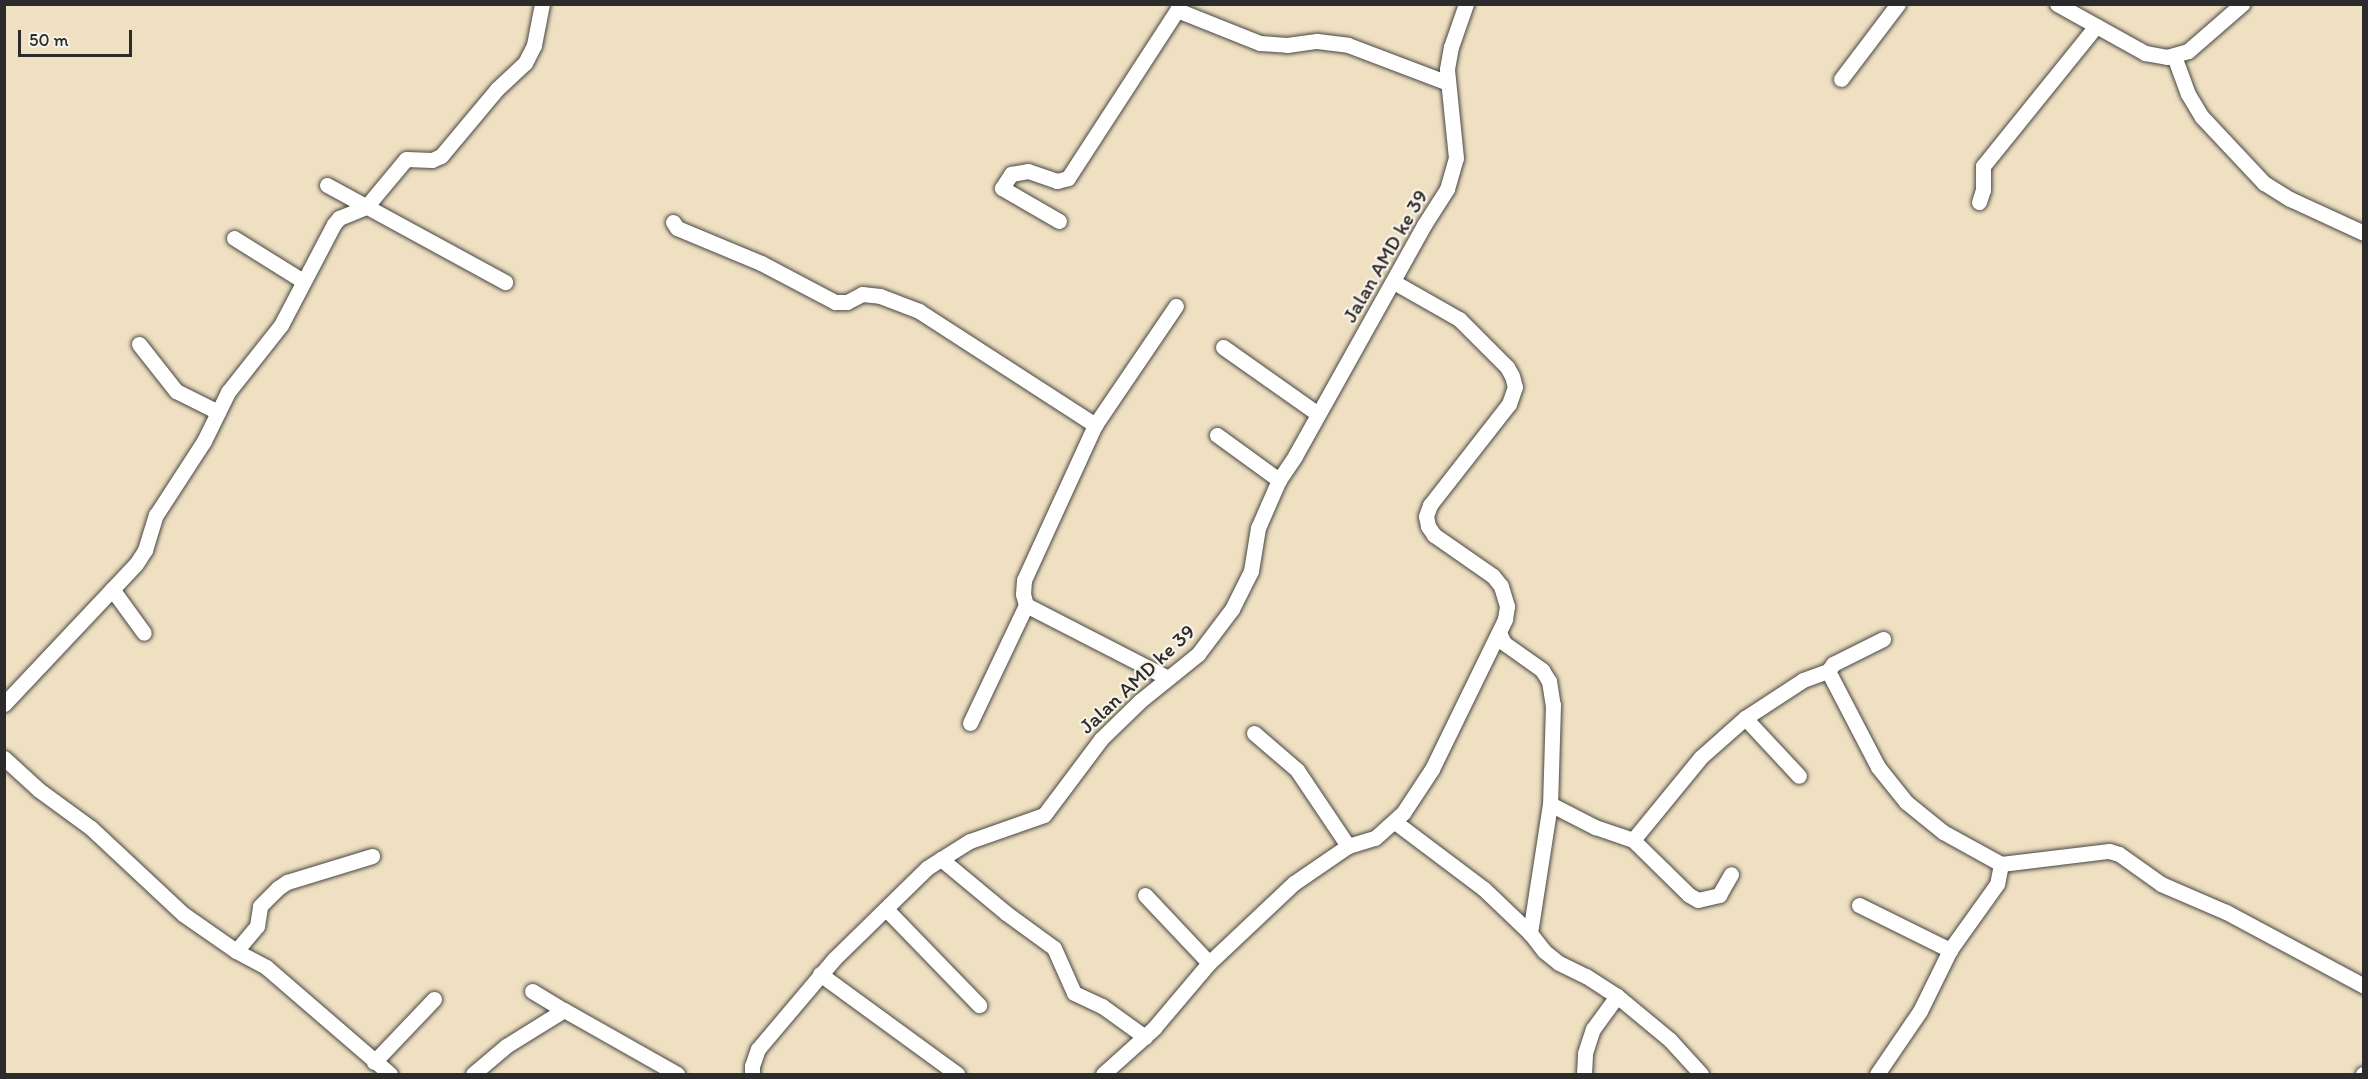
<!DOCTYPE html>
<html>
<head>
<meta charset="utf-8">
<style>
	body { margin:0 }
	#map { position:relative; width:2368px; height:1079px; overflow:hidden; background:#efe0c2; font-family:Itim,sans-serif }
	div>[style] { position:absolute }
	.roads { filter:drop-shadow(0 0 2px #484642) drop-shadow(0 0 2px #484642) }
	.minor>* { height:15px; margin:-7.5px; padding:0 7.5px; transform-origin:7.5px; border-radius:7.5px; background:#fff }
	span { translate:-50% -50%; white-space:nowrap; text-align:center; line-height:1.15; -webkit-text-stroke:4.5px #f7f3e8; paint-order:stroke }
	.street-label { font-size:21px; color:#2b2b2b }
	.frame { position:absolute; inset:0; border:6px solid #2b2b2b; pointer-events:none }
	.scale { position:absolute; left:18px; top:30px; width:114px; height:27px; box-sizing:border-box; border:3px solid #2b2b2b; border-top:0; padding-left:8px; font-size:18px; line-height:21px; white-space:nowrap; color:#2b2b2b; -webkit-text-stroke:4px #f7f3e8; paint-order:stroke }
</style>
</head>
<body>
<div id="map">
	<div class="roads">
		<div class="minor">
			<div style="left:2057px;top:4px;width:101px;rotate:29.1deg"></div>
			<div style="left:2145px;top:53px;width:22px;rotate:10deg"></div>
			<div style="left:2167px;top:57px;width:22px;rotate:-16deg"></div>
			<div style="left:2188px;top:51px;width:72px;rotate:-41deg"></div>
			<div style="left:2174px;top:56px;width:40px;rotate:69.8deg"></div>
			<div style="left:2188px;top:94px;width:27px;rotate:59deg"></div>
			<div style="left:2202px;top:117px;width:91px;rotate:46.8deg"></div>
			<div style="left:2264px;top:183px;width:31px;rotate:32deg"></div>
			<div style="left:2290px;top:199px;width:81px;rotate:24.7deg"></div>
			<div style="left:1841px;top:79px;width:94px;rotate:-52.8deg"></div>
			<div style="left:327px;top:185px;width:203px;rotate:28.6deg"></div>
			<div style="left:1979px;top:202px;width:13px;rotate:-72deg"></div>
			<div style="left:1983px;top:190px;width:24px;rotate:-90deg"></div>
			<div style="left:1983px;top:166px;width:180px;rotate:-51.1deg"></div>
			<div style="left:1059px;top:221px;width:66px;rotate:-149.9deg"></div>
			<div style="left:1002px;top:188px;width:17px;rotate:-57deg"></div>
			<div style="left:1011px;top:174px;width:17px;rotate:-10deg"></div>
			<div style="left:1028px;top:171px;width:31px;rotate:19deg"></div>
			<div style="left:1057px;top:181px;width:11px;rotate:-15deg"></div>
			<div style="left:1068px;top:178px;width:200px;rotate:-57deg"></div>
			<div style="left:1177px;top:10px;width:89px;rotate:21.7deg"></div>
			<div style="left:1260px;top:43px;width:27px;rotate:4deg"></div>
			<div style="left:1287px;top:45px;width:30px;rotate:-8deg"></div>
			<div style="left:1317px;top:41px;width:31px;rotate:7deg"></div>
			<div style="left:1348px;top:45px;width:107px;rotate:20.8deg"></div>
			<div style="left:673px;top:222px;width:7px;rotate:56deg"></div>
			<div style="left:677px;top:228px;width:91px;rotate:22.6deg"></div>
			<div style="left:761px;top:263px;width:84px;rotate:27.8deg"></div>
			<div style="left:835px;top:302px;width:12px"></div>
			<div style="left:847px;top:302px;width:17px;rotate:-28deg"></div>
			<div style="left:862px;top:294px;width:18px;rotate:6deg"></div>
			<div style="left:880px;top:296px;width:42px;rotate:21deg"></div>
			<div style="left:919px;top:311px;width:210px;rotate:32.9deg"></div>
			<div style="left:1095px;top:425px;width:170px;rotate:114.6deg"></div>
			<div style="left:1024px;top:580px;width:14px;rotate:94deg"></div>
			<div style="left:1023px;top:594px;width:11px;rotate:75deg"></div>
			<div style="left:1026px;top:605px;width:160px;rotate:27.2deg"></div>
			<div style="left:234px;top:238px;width:81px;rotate:31.9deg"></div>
			<div style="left:139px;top:344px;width:60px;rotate:51.8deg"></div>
			<div style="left:176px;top:391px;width:47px;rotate:26.6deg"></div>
			<div style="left:1223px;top:347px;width:116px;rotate:35.2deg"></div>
			<div style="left:1095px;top:425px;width:144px;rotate:-55.8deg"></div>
			<div style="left:1217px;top:435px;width:77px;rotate:36deg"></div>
			<div style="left:112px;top:589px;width:54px;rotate:54deg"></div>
			<div style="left:1499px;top:633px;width:11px;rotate:63deg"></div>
			<div style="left:1504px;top:643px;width:47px;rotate:35.4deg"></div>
			<div style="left:1542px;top:670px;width:13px;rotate:58deg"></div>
			<div style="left:1549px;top:681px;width:24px;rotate:81deg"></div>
			<div style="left:1553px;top:705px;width:99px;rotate:91.7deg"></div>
			<div style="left:1550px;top:804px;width:131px;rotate:98.8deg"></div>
			<div style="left:1530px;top:933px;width:23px;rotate:52deg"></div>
			<div style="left:1544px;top:951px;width:19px;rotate:39deg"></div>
			<div style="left:1559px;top:963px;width:30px;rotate:26deg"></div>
			<div style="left:1586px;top:976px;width:37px;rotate:33deg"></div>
			<div style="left:1617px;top:996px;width:69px;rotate:39.7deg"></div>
			<div style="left:1670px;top:1040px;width:46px;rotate:47.6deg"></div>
			<div style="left:1828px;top:671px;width:108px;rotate:62.5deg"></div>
			<div style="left:1878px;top:767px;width:45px;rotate:51.3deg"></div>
			<div style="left:1906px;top:802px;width:48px;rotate:39deg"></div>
			<div style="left:1943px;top:832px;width:66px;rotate:28.9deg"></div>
			<div style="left:2001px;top:864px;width:20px;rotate:101deg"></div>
			<div style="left:1997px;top:884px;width:81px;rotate:125.5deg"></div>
			<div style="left:1950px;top:950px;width:68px;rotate:116.2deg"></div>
			<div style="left:1920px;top:1011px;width:76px;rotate:124.3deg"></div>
			<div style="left:4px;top:704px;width:192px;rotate:-46.7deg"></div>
			<div style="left:136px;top:564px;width:17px;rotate:-57deg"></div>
			<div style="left:145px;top:550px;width:37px;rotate:-73deg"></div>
			<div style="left:156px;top:515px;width:88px;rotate:-57deg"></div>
			<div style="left:204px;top:441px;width:55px;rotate:-63.9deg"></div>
			<div style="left:228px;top:392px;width:85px;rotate:-51.7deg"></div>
			<div style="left:281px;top:325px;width:114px;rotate:-62.3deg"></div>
			<div style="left:334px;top:224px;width:8px;rotate:-50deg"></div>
			<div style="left:339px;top:218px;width:29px;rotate:-22deg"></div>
			<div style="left:366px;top:207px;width:62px;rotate:-50.2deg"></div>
			<div style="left:406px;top:159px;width:26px;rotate:2deg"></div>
			<div style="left:432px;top:160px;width:10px;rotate:-24deg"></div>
			<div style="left:441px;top:156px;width:87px;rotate:-50.1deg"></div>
			<div style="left:497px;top:89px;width:38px;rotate:-43deg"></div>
			<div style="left:525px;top:63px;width:20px;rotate:-63deg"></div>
			<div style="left:534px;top:45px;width:42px;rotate:-79deg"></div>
			<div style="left:1745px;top:718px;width:79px;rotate:47deg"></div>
			<div style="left:970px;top:723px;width:131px;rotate:-64.6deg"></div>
			<div style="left:1254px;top:733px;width:57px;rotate:40.7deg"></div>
			<div style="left:1297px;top:770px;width:92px;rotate:56.1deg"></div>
			<div style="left:4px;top:758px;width:47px;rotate:42.4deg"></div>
			<div style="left:39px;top:790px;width:64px;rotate:36.2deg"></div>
			<div style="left:91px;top:828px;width:126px;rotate:43.1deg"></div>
			<div style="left:183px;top:914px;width:65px;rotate:34.9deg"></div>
			<div style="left:236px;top:951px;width:34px;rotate:28deg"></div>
			<div style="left:266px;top:967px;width:164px;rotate:40.8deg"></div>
			<div style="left:1550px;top:804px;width:51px;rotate:27.1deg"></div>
			<div style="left:1595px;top:827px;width:40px;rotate:18.9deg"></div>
			<div style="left:1633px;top:840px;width:78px;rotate:44.5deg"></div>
			<div style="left:1689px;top:895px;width:10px;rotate:29deg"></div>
			<div style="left:1698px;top:900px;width:22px;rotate:-13deg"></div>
			<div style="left:1719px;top:895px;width:24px;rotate:-60deg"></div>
			<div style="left:1395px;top:822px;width:111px;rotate:37deg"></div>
			<div style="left:1484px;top:889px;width:64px;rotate:43.7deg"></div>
			<div style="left:1633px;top:840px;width:107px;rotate:-50.7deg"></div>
			<div style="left:1701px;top:757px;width:59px;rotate:-41.6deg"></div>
			<div style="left:1745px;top:718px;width:69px;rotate:-33.2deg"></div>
			<div style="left:1803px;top:680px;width:27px;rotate:-20deg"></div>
			<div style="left:1828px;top:671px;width:9px;rotate:-54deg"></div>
			<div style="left:1833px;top:664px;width:56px;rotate:-26.6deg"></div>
			<div style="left:941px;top:859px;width:85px;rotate:39.7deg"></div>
			<div style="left:1006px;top:913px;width:59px;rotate:36.1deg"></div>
			<div style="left:1054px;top:948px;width:49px;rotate:66deg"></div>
			<div style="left:1074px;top:993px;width:31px;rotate:25deg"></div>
			<div style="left:1102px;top:1006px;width:53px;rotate:35.8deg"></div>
			<div style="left:2001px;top:864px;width:109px;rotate:-6.9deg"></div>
			<div style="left:2109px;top:851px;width:10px;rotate:17deg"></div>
			<div style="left:2119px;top:854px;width:52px;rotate:35.5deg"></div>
			<div style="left:2161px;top:884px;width:71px;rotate:23.3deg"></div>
			<div style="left:2226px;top:912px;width:157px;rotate:28.2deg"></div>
			<div style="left:1145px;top:895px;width:93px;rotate:46.7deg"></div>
			<div style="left:1859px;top:905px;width:102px;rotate:26.3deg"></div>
			<div style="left:886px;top:909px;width:134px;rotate:45.9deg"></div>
			<div style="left:236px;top:951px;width:33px;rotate:-50deg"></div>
			<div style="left:257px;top:926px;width:20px;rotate:-81deg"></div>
			<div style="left:260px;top:906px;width:25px;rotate:-45deg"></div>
			<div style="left:278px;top:888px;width:11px;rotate:-34deg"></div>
			<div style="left:287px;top:882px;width:89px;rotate:-17deg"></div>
			<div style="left:820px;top:974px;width:170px;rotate:36.1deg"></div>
			<div style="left:532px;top:991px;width:37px;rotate:31deg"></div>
			<div style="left:374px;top:1062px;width:87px;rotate:-46.4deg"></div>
			<div style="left:473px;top:1074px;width:43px;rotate:-40.3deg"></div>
			<div style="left:506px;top:1046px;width:68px;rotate:-31.8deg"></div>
			<div style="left:564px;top:1010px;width:130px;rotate:29.5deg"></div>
			<div style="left:752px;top:1074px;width:8px;rotate:-90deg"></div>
			<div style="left:752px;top:1066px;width:18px;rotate:-71deg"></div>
			<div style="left:758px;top:1049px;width:118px;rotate:-49.8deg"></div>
			<div style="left:834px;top:959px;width:130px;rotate:-44.4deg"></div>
			<div style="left:927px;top:868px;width:17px;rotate:-33deg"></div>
			<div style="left:941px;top:859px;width:34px;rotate:-32deg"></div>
			<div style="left:970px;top:841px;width:78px;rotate:-19.4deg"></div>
			<div style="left:1044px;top:815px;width:95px;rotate:-53.1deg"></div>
			<div style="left:1101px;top:739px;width:54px;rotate:-44.3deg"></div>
			<div style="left:1140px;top:701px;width:75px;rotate:-39deg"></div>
			<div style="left:1198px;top:654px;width:56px;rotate:-52.9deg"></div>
			<div style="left:1232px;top:609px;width:42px;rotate:-63.4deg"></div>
			<div style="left:1251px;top:571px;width:44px;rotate:-80.8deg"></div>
			<div style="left:1258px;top:528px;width:52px;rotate:-66.4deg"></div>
			<div style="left:1279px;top:480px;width:29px;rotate:-56deg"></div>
			<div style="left:1295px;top:456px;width:265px;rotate:-60.8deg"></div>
			<div style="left:1424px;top:225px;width:43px;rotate:-57.4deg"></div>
			<div style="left:1447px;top:189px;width:32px;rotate:-74deg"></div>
			<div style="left:1456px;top:158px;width:89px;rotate:-95.8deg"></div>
			<div style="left:1447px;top:69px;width:22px;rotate:-80deg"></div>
			<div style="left:1451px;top:47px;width:46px;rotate:-70.8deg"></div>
			<div style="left:1103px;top:1074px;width:69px;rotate:-42deg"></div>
			<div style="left:1154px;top:1028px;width:85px;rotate:-49.8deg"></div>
			<div style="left:1209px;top:963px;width:117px;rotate:-43.3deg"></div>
			<div style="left:1294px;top:883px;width:65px;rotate:-34.4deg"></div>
			<div style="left:1348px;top:846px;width:28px;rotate:-17deg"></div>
			<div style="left:1375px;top:838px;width:38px;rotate:-42deg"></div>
			<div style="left:1403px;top:813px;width:53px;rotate:-56.6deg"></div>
			<div style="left:1432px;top:769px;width:167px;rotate:-64deg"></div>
			<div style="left:1505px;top:619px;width:13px;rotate:-81deg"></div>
			<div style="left:1507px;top:606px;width:21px;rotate:-107deg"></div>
			<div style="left:1501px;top:586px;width:13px;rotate:-129deg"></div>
			<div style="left:1493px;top:576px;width:72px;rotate:-145.2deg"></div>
			<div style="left:1434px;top:535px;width:11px;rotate:-124deg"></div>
			<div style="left:1428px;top:526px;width:10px;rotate:-101deg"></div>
			<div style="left:1426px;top:516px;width:12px;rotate:-70deg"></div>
			<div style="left:1430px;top:505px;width:128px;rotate:-52deg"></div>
			<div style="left:1509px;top:404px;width:18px;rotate:-71deg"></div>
			<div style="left:1515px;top:387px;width:11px;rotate:-105deg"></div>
			<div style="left:1512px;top:376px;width:10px;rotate:-119deg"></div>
			<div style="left:1507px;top:367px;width:68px;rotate:-135deg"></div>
			<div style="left:1459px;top:319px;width:75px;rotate:-150.4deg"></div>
			<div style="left:1584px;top:1074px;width:21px;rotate:-87deg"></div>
			<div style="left:1585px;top:1053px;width:25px;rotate:-72deg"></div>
			<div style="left:1593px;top:1029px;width:41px;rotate:-54deg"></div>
			<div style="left:2363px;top:1074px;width:1px"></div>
		</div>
	</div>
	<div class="street-label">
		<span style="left:1385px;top:256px;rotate:-60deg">Jalan AMD ke 39</span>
		<span style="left:1137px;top:679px;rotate:-43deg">Jalan AMD ke 39</span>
	</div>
	<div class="frame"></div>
	<div class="scale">50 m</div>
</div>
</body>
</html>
